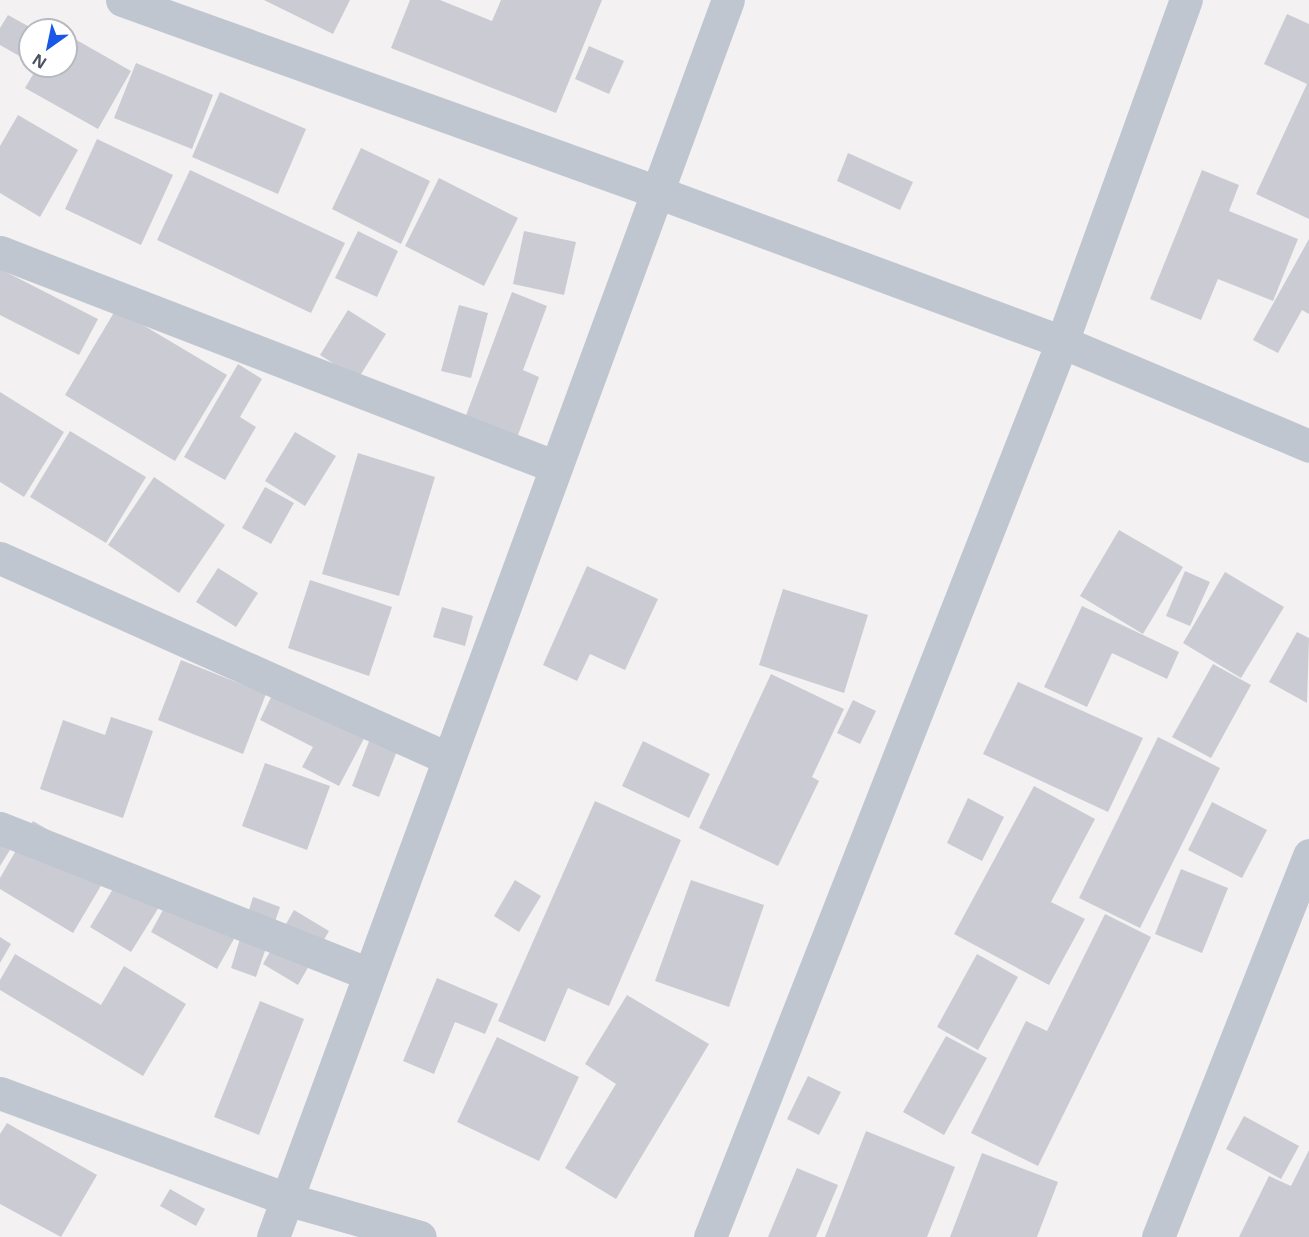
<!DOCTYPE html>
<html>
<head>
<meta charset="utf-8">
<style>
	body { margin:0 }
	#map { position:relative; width:1309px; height:1237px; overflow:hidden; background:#f3f1f1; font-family:"Open Sans",sans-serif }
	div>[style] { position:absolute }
	.building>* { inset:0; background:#cbccd3 }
	.street>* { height:33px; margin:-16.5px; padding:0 16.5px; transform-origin:16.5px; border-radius:16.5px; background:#bfc6d0 }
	span { translate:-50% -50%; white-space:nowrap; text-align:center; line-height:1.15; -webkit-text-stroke:5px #fff; paint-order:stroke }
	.north { position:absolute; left:18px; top:18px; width:60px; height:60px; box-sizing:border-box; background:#fff; border:2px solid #b6b9bf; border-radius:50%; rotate:213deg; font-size:16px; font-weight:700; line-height:24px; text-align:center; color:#49515f }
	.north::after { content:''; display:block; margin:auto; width:21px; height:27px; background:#1957e6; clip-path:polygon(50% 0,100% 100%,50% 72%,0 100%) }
</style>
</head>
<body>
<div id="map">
	<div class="building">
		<div style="clip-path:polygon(264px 0,350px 0,333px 34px)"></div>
		<div style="clip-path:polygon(410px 0,440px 0,492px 21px,501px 0,602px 0,556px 113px,391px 48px)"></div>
		<div style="clip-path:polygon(1287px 14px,1309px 24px,1309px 219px,1256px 194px,1307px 84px,1264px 64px)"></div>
		<div style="clip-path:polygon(8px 15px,35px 30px,30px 30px,30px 62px,0 45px,0 28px)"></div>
		<div style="clip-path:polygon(66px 34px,131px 71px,98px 129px,25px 88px,38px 66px,66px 66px)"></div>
		<div style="clip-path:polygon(589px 46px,624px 61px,609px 94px,575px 79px)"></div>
		<div style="clip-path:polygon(136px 63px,213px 95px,192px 149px,114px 118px)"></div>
		<div style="clip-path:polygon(220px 92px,306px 129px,278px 194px,192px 157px)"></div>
		<div style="clip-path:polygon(18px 115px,78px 150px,40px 217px,0 193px,0 146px)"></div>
		<div style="clip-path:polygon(97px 139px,173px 175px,141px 245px,65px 209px)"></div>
		<div style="clip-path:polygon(361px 148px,430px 181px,401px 244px,332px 209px)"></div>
		<div style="clip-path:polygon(848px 153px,913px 182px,900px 210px,837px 181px)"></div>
		<div style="clip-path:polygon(190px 170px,345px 243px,311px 313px,157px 240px)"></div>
		<div style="clip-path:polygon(1202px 170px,1239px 185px,1229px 211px,1298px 239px,1273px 301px,1218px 279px,1201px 320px,1150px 299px)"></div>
		<div style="clip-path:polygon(439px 178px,518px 218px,484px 286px,405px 246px)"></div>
		<div style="clip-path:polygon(358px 231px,398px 251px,377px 297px,335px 278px)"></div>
		<div style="clip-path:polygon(524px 231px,576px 242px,564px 295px,513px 284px)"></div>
		<div style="clip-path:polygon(1309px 239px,1309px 314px,1302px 310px,1278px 353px,1253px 340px)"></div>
		<div style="clip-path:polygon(0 269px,98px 319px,79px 355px,0 315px)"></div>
		<div style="clip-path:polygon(512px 292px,547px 306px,523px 370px,539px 377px,517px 438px,465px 418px)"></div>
		<div style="clip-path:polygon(459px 305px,488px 313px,471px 378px,441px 371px)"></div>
		<div style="clip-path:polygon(116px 309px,227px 375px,175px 461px,65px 395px)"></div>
		<div style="clip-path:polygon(348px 310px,386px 334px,358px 379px,320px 355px)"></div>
		<div style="clip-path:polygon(238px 364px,262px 379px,240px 417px,256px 427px,225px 480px,184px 457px)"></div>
		<div style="clip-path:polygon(0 392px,64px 432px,24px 497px,0 482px)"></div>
		<div style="clip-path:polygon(70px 431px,146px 477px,106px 543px,30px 497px)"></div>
		<div style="clip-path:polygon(295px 432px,336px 456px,305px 506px,265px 481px)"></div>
		<div style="clip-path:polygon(358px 453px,435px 477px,399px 596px,322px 574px)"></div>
		<div style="clip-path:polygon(154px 477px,225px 525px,179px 593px,108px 545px)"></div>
		<div style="clip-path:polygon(265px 487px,294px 503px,271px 544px,242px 528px)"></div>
		<div style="clip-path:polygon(1119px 530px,1183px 567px,1143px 634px,1080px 596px)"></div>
		<div style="clip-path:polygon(587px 566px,658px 599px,625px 670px,590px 654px,577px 681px,543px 665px)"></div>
		<div style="clip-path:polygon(218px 568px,258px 593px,236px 627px,196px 602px)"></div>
		<div style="clip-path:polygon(1185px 571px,1210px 582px,1190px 626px,1166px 616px)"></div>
		<div style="clip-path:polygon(1225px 572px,1284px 607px,1241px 678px,1183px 643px)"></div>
		<div style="clip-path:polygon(310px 580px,392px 607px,369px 676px,288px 648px)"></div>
		<div style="clip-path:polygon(783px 589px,868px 615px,844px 693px,759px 665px)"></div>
		<div style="clip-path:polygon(1082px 606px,1179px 652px,1167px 679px,1112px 653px,1087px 707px,1044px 687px)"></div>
		<div style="clip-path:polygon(442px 607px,473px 616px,465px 646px,433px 637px)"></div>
		<div style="clip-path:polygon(1297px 632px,1309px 638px,1307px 703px,1269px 682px)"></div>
		<div style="clip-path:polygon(181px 660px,266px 694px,243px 754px,158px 720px)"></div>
		<div style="clip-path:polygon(1213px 664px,1251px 685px,1211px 758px,1172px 737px)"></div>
		<div style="clip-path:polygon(771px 674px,844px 709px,812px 777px,819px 781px,778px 866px,699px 828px)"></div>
		<div style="clip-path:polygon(1018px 682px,1143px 738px,1108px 812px,983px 754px)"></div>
		<div style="clip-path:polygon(278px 683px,369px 729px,339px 786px,302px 767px,313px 747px,260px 720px)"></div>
		<div style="clip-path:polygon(853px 700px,876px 711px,860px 744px,837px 733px)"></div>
		<div style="clip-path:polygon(111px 717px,153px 731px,123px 818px,40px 789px,63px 720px,105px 735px)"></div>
		<div style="clip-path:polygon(376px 723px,404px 733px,379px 797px,352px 786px)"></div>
		<div style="clip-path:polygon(1158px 737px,1220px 768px,1140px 928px,1079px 898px)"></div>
		<div style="clip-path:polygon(643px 741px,710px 774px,689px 818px,622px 786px)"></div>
		<div style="clip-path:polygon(265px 763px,330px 786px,307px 850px,242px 826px)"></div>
		<div style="clip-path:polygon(1034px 786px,1095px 819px,1051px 902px,1085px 919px,1049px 985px,954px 934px)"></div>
		<div style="clip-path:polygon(968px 798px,1004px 817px,982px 861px,947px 843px)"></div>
		<div style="clip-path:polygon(595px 801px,681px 840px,609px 1006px,568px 988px,545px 1042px,498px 1021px)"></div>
		<div style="clip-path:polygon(1212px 802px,1267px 830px,1242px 878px,1188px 850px)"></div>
		<div style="clip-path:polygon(0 815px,23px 829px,0 866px)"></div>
		<div style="clip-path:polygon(33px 821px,112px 867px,73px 933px,0 889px,0 878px)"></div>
		<div style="clip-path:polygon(1181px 869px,1228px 888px,1202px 953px,1155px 934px)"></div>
		<div style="clip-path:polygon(122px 874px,164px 899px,131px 952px,90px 927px)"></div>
		<div style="clip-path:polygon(515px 880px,541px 896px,519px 932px,494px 916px)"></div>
		<div style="clip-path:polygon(691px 880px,764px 905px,729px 1007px,655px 981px)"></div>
		<div style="clip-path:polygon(177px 884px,243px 923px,217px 969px,151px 932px)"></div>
		<div style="clip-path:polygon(253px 897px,280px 907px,256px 977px,231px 968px)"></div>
		<div style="clip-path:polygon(294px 910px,329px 931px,298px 985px,263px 964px)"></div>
		<div style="clip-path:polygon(1105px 914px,1151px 937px,1038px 1166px,971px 1133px,1026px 1021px,1047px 1031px)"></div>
		<div style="clip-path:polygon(0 937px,11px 944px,0 963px)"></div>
		<div style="clip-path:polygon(15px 954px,101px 1005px,124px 966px,186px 1004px,143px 1076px,0 990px,0 980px)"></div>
		<div style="clip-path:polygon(977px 954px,1018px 977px,978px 1050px,937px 1027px)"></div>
		<div style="clip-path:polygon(437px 978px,498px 1004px,485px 1034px,455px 1022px,434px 1074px,403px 1061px)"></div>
		<div style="clip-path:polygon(627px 995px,709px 1044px,616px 1199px,565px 1168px,616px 1084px,585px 1064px)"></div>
		<div style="clip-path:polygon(260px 1001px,304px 1019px,259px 1135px,214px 1117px)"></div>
		<div style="clip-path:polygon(946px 1036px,987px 1058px,944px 1135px,903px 1112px)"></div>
		<div style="clip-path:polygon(497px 1037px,579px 1077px,539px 1161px,457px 1122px)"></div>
		<div style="clip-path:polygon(808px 1076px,841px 1092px,819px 1135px,787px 1119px)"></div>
		<div style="clip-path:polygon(1244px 1116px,1299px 1146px,1281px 1179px,1226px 1149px)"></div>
		<div style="clip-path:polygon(7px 1123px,97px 1175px,61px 1237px,0 1204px,0 1134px)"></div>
		<div style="clip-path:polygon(866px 1131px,955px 1167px,927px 1237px,825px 1237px)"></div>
		<div style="clip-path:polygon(1309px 1150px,1309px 1237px,1239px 1237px,1269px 1176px,1291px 1186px)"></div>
		<div style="clip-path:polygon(982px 1153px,1058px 1182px,1037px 1237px,950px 1237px)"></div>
		<div style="clip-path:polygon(797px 1168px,838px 1185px,816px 1237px,768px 1237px)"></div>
		<div style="clip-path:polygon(170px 1189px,205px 1209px,196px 1226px,160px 1206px)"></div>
	</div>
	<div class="street">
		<div style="left:122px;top:0;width:568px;rotate:19.74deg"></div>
		<div style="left:657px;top:192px;width:432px;rotate:20.3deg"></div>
		<div style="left:1062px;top:342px;width:268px;rotate:22.8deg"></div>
		<div style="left:0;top:252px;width:596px;rotate:21.14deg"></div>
		<div style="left:0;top:558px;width:491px;rotate:24.1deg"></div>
		<div style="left:0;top:828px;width:397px;rotate:21.6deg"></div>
		<div style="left:0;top:1093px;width:305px;rotate:20.3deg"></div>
		<div style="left:286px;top:1199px;width:139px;rotate:15.8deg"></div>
		<div style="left:273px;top:1237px;width:1318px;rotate:-69.81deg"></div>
		<div style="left:710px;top:1237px;width:962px;rotate:-68.53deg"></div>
		<div style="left:1062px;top:342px;width:364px;rotate:-70.1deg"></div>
		<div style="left:1158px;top:1237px;width:411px;rotate:-68.4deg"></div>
	</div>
	<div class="north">N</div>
</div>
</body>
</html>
